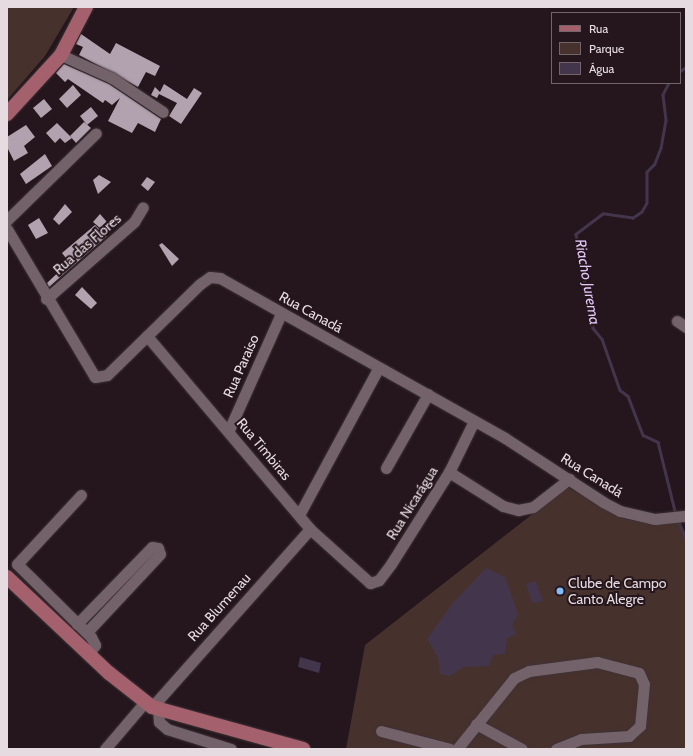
<!DOCTYPE html>
<html>
<head>
<meta charset="utf-8">
<style>
	body { margin:0 }
	#map { position:relative; width:693px; height:756px; overflow:hidden; background:#24161c; font-family:Cabin,sans-serif }
	div>[style] { position:absolute }
	.green>* { inset:0; background:#47312d }
	.water>* { inset:0; background:#43354c }
	.stream>* { height:2.5px; margin:-1.25px; padding:0 1.25px; transform-origin:1.25px; border-radius:1.25px; background:#43354c }
	.building>* { inset:0; background:#b2a2b0 }
	.roads { filter:drop-shadow(0 0 1px #3d3337) drop-shadow(0 0 1px #3d3337) }
	.minor>* { height:11px; margin:-5.5px; padding:0 5.5px; transform-origin:5.5px; border-radius:5.5px; background:#74626a }
	.major>* { height:14px; margin:-7px; padding:0 7px; transform-origin:7px; border-radius:7px; background:#a5606d }
	.dots>* { width:11px; height:11px; translate:-50% -50%; box-sizing:border-box; border:2px solid #24161c; border-radius:50% }
	span { translate:-50% -50%; white-space:nowrap; text-align:center; line-height:1.15; -webkit-text-stroke:4px #24161c; paint-order:stroke }
	.street-label { font-size:14px; color:#e6dbe0 }
	.poi-label { font-size:14px; color:#e6dbe0 }
	.left { translate:0 -50%; text-align:left }
	.water-label { font-size:15px; color:#e4c6f8; font-style:italic }
	.frame { position:absolute; inset:0; border:8px solid #e6dbe0; pointer-events:none }
	.legend { position:absolute; left:551px; top:12px; width:130px; height:72px; box-sizing:border-box; background:#24161c; border:1px solid #72656a; margin:0; padding:5px 7px; list-style:none; font-size:12px; color:#e6dbe0 }
	.legend li { display:flex; align-items:center; gap:8px; height:20px }
	.legend b { width:20px; border:1px solid #72656a }
</style>
</head>
<body>
<div id="map">
	<div class="green">
		<div style="clip-path:polygon(8px 7px,74px 7px,45px 56px,7px 100px)"></div>
		<div style="clip-path:polygon(567px 487px,626px 519px,652px 524px,678px 522px,686px 538px,686px 749px,346px 749px,365px 645px)"></div>
	</div>
	<div class="water">
		<div style="clip-path:polygon(486px 568px,505px 577px,518px 614px,512px 626px,517px 634px,507px 638px,505px 654px,493px 655px,489px 666px,463px 667px,450px 676px,440px 674px,438px 658px,427px 639px,452px 604px)"></div>
		<div style="clip-path:polygon(536px 581px,543px 601px,532px 603px,526px 584px)"></div>
		<div style="clip-path:polygon(300px 657px,321px 663px,319px 673px,298px 667px)"></div>
	</div>
	<div class="stream">
		<div style="left:680px;top:71px;width:7px;rotate:-34deg"></div>
		<div style="left:669px;top:83px;width:13px;rotate:117deg"></div>
		<div style="left:663px;top:95px;width:25px;rotate:83deg"></div>
		<div style="left:666px;top:120px;width:28px;rotate:100deg"></div>
		<div style="left:661px;top:148px;width:17px;rotate:111deg"></div>
		<div style="left:655px;top:164px;width:11px;rotate:135deg"></div>
		<div style="left:647px;top:172px;width:31px;rotate:90deg"></div>
		<div style="left:647px;top:203px;width:10px;rotate:119deg"></div>
		<div style="left:642px;top:212px;width:11px;rotate:146deg"></div>
		<div style="left:633px;top:218px;width:30px;rotate:-172deg"></div>
		<div style="left:603px;top:214px;width:34px;rotate:143deg"></div>
		<div style="left:576px;top:234px;width:96px;rotate:79.7deg"></div>
		<div style="left:593px;top:328px;width:14px;rotate:51deg"></div>
		<div style="left:602px;top:339px;width:54px;rotate:70.6deg"></div>
		<div style="left:620px;top:390px;width:10px;rotate:37deg"></div>
		<div style="left:628px;top:396px;width:42px;rotate:69deg"></div>
		<div style="left:643px;top:435px;width:17px;rotate:25deg"></div>
		<div style="left:658px;top:442px;width:75px;rotate:76.1deg"></div>
		<div style="left:678px;top:520px;width:20px;rotate:66deg"></div>
	</div>
	<div class="building">
		<div style="clip-path:polygon(81px 34px,110px 54px,116px 43px,160px 66px,155px 76px,146px 72px,138px 87px,79px 55px,83px 47px,76px 44px)"></div>
		<div style="clip-path:polygon(64px 64px,109px 84px,161px 119px,155px 132px,138px 123px,132px 133px,108px 121px,120px 98px,112px 105px,105px 100px,103px 103px,68px 79px,65px 82px,56px 73px)"></div>
		<div style="clip-path:polygon(164px 84px,187px 99px,194px 88px,202px 93px,181px 124px,169px 116px,177px 103px,159px 94px,157px 98px,151px 95px,155px 87px,160px 92px)"></div>
		<div style="clip-path:polygon(73px 85px,81px 95px,67px 108px,59px 99px)"></div>
		<div style="clip-path:polygon(44px 99px,52px 109px,41px 118px,33px 108px)"></div>
		<div style="clip-path:polygon(91px 107px,98px 116px,87px 125px,80px 116px)"></div>
		<div style="clip-path:polygon(84px 122px,91px 128px,76px 143px,70px 136px)"></div>
		<div style="clip-path:polygon(57px 123px,72px 138px,65px 143px,60px 138px,55px 143px,46px 133px)"></div>
		<div style="clip-path:polygon(26px 125px,35px 137px,24px 146px,28px 153px,14px 161px,7px 147px,7px 137px)"></div>
		<div style="clip-path:polygon(45px 154px,52px 166px,26px 184px,20px 174px)"></div>
		<div style="clip-path:polygon(99px 175px,111px 182px,98px 194px,93px 180px)"></div>
		<div style="clip-path:polygon(147px 177px,155px 182px,148px 191px,141px 185px)"></div>
		<div style="clip-path:polygon(65px 204px,72px 212px,59px 225px,53px 219px)"></div>
		<div style="clip-path:polygon(100px 214px,107px 222px,100px 228px,93px 222px)"></div>
		<div style="clip-path:polygon(39px 218px,48px 233px,36px 239px,28px 225px)"></div>
		<div style="clip-path:polygon(95px 225px,107px 236px,49px 287px,47px 283px,69px 262px,62px 253px)"></div>
		<div style="clip-path:polygon(162px 243px,179px 259px,172px 266px,159px 245px)"></div>
		<div style="clip-path:polygon(82px 287px,97px 303px,91px 309px,75px 295px)"></div>
	</div>
	<div class="roads">
		<div class="minor">
			<div style="left:61px;top:55px;width:56px;rotate:24.3deg"></div>
			<div style="left:112px;top:78px;width:61px;rotate:33.7deg"></div>
			<div style="left:7px;top:220px;width:124px;rotate:-44.3deg"></div>
			<div style="left:7px;top:229px;width:172px;rotate:59.3deg"></div>
			<div style="left:95px;top:377px;width:12px;rotate:-9deg"></div>
			<div style="left:107px;top:375px;width:130px;rotate:-44.4deg"></div>
			<div style="left:200px;top:284px;width:12px;rotate:-35deg"></div>
			<div style="left:210px;top:277px;width:10px;rotate:6deg"></div>
			<div style="left:220px;top:278px;width:327px;rotate:29.3deg"></div>
			<div style="left:505px;top:438px;width:117px;rotate:33.1deg"></div>
			<div style="left:603px;top:502px;width:19px;rotate:28deg"></div>
			<div style="left:620px;top:511px;width:36px;rotate:13deg"></div>
			<div style="left:655px;top:519px;width:31px;rotate:-6deg"></div>
			<div style="left:46px;top:299px;width:117px;rotate:-41.2deg"></div>
			<div style="left:134px;top:222px;width:17px;rotate:-59deg"></div>
			<div style="left:677px;top:321px;width:11px;rotate:34deg"></div>
			<div style="left:147px;top:336px;width:253px;rotate:49.8deg"></div>
			<div style="left:310px;top:529px;width:81px;rotate:42deg"></div>
			<div style="left:370px;top:583px;width:9px;rotate:-18deg"></div>
			<div style="left:379px;top:580px;width:20px;rotate:-53deg"></div>
			<div style="left:391px;top:564px;width:109px;rotate:-57.8deg"></div>
			<div style="left:449px;top:472px;width:57px;rotate:-63.9deg"></div>
			<div style="left:229px;top:430px;width:127px;rotate:-65.9deg"></div>
			<div style="left:386px;top:468px;width:85px;rotate:-60.4deg"></div>
			<div style="left:449px;top:472px;width:64px;rotate:32.2deg"></div>
			<div style="left:503px;top:506px;width:16px;rotate:15deg"></div>
			<div style="left:518px;top:510px;width:15px;rotate:-11deg"></div>
			<div style="left:533px;top:507px;width:46px;rotate:-37.9deg"></div>
			<div style="left:81px;top:495px;width:94px;rotate:132.8deg"></div>
			<div style="left:17px;top:564px;width:104px;rotate:44.6deg"></div>
			<div style="left:91px;top:637px;width:9px;rotate:63deg"></div>
			<div style="left:95px;top:645px;width:10px;rotate:127deg"></div>
			<div style="left:299px;top:515px;width:168px;rotate:-61.6deg"></div>
			<div style="left:77px;top:624px;width:107px;rotate:-45.8deg"></div>
			<div style="left:152px;top:547px;width:6px;rotate:9deg"></div>
			<div style="left:158px;top:548px;width:6px;rotate:72deg"></div>
			<div style="left:160px;top:554px;width:107px;rotate:133.1deg"></div>
			<div style="left:152px;top:707px;width:238px;rotate:-48.4deg"></div>
			<div style="left:158px;top:708px;width:14px;rotate:86deg"></div>
			<div style="left:159px;top:722px;width:11px;rotate:41deg"></div>
			<div style="left:167px;top:729px;width:67px;rotate:17.4deg"></div>
			<div style="left:476px;top:724px;width:52px;rotate:28.5deg"></div>
			<div style="left:381px;top:731px;width:71px;rotate:14.6deg"></div>
			<div style="left:105px;top:749px;width:62px;rotate:-49.6deg"></div>
			<div style="left:457px;top:749px;width:91px;rotate:-51.2deg"></div>
			<div style="left:514px;top:678px;width:17px;rotate:-25deg"></div>
			<div style="left:529px;top:671px;width:69px;rotate:-7.5deg"></div>
			<div style="left:597px;top:662px;width:43px;rotate:14.7deg"></div>
			<div style="left:639px;top:673px;width:12px;rotate:66deg"></div>
			<div style="left:644px;top:684px;width:42px;rotate:95.4deg"></div>
			<div style="left:640px;top:726px;width:15px;rotate:138deg"></div>
			<div style="left:629px;top:736px;width:48px;rotate:176.4deg"></div>
			<div style="left:581px;top:739px;width:27px;rotate:158deg"></div>
		</div>
		<div class="major">
			<div style="left:7px;top:114px;width:80px;rotate:-47.5deg"></div>
			<div style="left:61px;top:55px;width:54px;rotate:-62.5deg"></div>
			<div style="left:7px;top:577px;width:140px;rotate:43.3deg"></div>
			<div style="left:109px;top:673px;width:55px;rotate:38.3deg"></div>
			<div style="left:152px;top:707px;width:157px;rotate:15.5deg"></div>
		</div>
	</div>
	<div class="dots">
		<div style="left:560px;top:591px;background:#82bcfa"></div>
	</div>
	<div class="street-label">
		<span style="left:87px;top:244px;rotate:-41deg">Rua das Flores</span>
		<span style="left:311px;top:312px;rotate:29deg">Rua Canadá</span>
		<span style="left:241px;top:366px;rotate:-66deg">Rua Paraiso</span>
		<span style="left:264px;top:449px;rotate:50deg">Rua Timbiras</span>
		<span style="left:592px;top:475px;rotate:32deg">Rua Canadá</span>
		<span style="left:412px;top:503px;rotate:-58deg">Rua Nicarágua</span>
		<span style="left:219px;top:607px;rotate:-48deg">Rua Blumenau</span>
	</div>
	<div class="poi-label">
		<span class="left" style="left:568px;top:591px">Clube de Campo<br>Canto Alegre</span>
	</div>
	<div class="water-label">
		<span style="left:587px;top:282px;rotate:80deg">Riacho Jurema</span>
	</div>
	<div class="frame"></div>
	<ul class="legend">
	<li><b style="height:5px;background:#a5606d"></b>Rua</li>
	<li><b style="height:11px;background:#47312d"></b>Parque</li>
	<li><b style="height:11px;background:#43354c"></b>Água</li>
	</ul>
</div>
</body>
</html>
